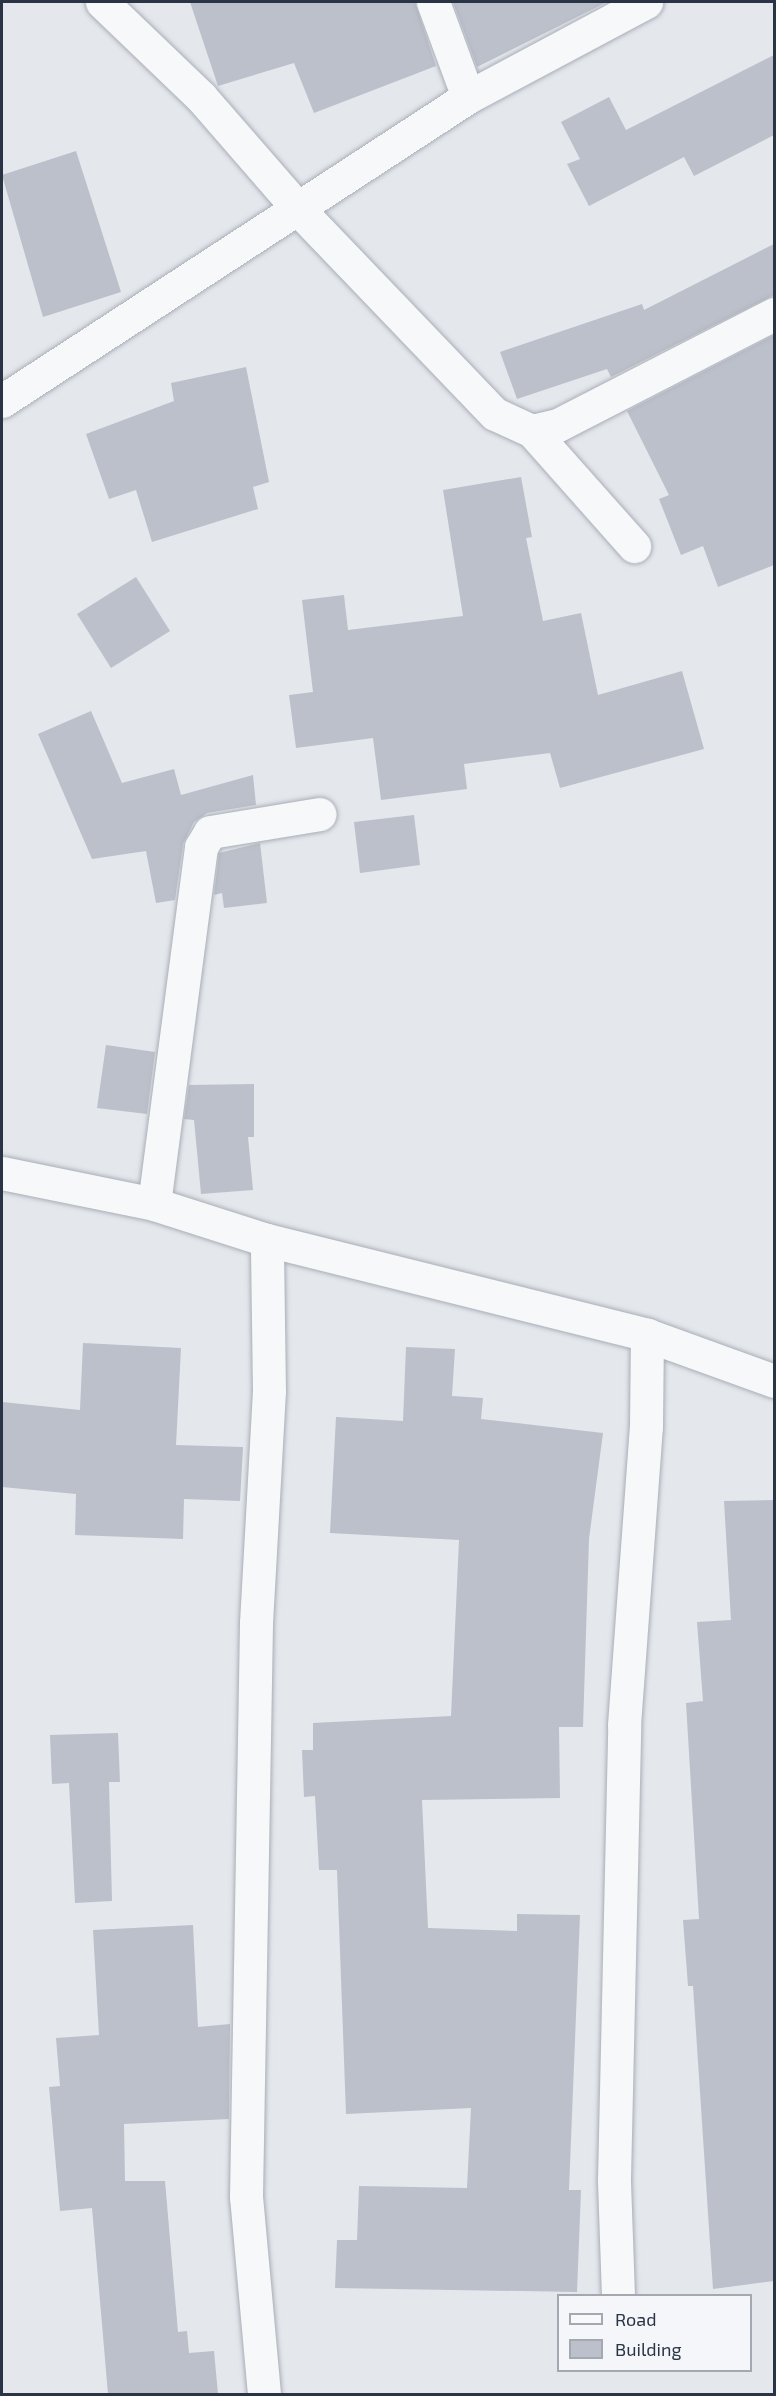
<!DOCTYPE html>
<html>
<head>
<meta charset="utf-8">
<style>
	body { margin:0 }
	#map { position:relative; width:776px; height:2396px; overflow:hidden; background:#e4e7ec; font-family:"Exo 2",sans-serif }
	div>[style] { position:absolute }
	.building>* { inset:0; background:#bbc0ca }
	.roads { filter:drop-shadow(0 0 2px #a9aeb7) drop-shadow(0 0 2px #a9aeb7) }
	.minor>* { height:33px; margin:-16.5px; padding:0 16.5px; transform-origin:16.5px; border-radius:16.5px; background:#f7f8fa }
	span { translate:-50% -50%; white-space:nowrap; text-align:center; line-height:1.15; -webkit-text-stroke:4.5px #f4f6f9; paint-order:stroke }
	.frame { position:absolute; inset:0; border:3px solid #2b3445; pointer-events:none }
	.legend { position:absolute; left:557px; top:2294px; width:195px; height:78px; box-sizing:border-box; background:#f4f6f9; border:2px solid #a4a8b1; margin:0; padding:8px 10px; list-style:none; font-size:18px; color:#2b3445 }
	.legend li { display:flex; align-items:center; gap:12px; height:30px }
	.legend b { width:30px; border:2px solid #a4a8b1 }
</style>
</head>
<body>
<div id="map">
	<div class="building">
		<div style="clip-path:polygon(190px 2px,415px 2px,436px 66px,314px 113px,294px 63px,218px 86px)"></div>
		<div style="clip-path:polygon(453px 2px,607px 2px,477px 67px)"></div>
		<div style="clip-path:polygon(774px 55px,774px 135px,694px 176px,684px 157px,589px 206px,567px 164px,580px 159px,561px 122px,609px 97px,626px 130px)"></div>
		<div style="clip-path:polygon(76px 151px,121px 292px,43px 317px,2px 175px)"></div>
		<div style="clip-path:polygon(774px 244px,774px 295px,611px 377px,607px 369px,517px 399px,500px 352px,642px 304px,644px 310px)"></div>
		<div style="clip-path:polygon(774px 335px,774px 565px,718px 587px,703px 546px,681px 555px,659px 499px,669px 495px,627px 411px)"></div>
		<div style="clip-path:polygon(246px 367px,269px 482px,253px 487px,258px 509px,152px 542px,136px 490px,109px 499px,86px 434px,174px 401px,171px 383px)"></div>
		<div style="clip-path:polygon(521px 477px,532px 537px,526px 538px,543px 621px,581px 613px,598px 695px,682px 671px,704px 749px,560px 788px,550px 753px,464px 764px,467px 789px,381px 800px,373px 738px,296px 748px,289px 695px,313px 692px,302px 600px,344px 595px,348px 630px,463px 616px,443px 490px)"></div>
		<div style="clip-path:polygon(136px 577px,170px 631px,111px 668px,77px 614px)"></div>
		<div style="clip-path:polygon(91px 711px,122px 783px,174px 769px,181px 795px,253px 775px,256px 805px,207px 813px,194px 822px,183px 844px,175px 900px,156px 903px,146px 851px,92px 859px,38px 734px)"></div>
		<div style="clip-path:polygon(414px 815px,420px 865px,360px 873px,354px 822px)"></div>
		<div style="clip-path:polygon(260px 843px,267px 903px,224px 908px,222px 893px,214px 895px,219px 853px)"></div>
		<div style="clip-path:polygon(106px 1045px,155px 1052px,147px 1114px,97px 1108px)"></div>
		<div style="clip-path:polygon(254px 1084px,254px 1137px,248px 1137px,253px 1190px,201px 1194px,194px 1120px,184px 1119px,189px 1085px)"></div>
		<div style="clip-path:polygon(83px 1343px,181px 1348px,176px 1445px,243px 1447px,240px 1501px,184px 1499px,183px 1539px,75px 1535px,76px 1494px,2px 1487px,2px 1402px,80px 1410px)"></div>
		<div style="clip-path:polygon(406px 1347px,455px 1349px,452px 1396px,483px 1398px,481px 1419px,603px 1433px,589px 1539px,583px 1727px,559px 1727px,560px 1798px,422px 1800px,428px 1928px,517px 1931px,517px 1914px,580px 1915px,569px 2190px,581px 2190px,577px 2292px,335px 2288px,337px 2240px,357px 2240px,359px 2186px,467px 2188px,471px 2108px,346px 2114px,337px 1870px,319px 1870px,315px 1796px,304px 1797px,302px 1750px,313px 1750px,313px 1723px,451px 1716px,459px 1540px,330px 1533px,336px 1417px,403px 1421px)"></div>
		<div style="clip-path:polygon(774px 1500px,774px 2281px,713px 2289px,693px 1986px,688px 1986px,683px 1920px,699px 1919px,686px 1703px,703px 1701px,697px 1622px,731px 1620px,724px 1501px)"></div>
		<div style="clip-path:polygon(118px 1733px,120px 1782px,109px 1782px,112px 1901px,75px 1903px,69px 1783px,52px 1784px,50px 1735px)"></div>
		<div style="clip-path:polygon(193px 1925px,198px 2027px,230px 2024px,229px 2119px,124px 2124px,125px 2181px,165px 2181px,178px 2332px,187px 2331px,189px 2353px,214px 2351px,218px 2394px,108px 2394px,92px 2208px,60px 2211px,49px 2087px,60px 2086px,56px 2038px,99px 2035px,93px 1930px)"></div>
	</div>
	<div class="roads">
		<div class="minor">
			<div style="left:102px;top:2px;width:137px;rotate:43.8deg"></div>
			<div style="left:201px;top:97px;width:151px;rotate:49deg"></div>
			<div style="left:300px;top:211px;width:281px;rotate:46.2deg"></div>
			<div style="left:495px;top:414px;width:41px;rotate:24.7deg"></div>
			<div style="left:532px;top:431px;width:27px;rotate:-13deg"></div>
			<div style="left:558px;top:425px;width:243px;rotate:-27.2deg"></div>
			<div style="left:433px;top:2px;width:101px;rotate:69.8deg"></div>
			<div style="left:2px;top:401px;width:556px;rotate:-33.12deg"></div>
			<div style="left:468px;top:97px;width:202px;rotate:-28.1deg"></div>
			<div style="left:532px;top:431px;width:154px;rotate:48.4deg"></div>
			<div style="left:2px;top:1173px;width:155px;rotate:11.5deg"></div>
			<div style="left:154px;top:1204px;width:119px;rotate:17.7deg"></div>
			<div style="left:267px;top:1240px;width:392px;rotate:14deg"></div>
			<div style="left:647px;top:1335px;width:135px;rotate:19.9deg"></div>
			<div style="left:154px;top:1204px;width:360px;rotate:-82.5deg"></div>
			<div style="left:201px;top:847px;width:17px;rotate:-59deg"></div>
			<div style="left:210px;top:832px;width:111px;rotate:-9.3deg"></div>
			<div style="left:618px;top:2296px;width:117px;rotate:-92deg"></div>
			<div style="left:614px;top:2179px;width:454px;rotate:-88.7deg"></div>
			<div style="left:624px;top:1725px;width:299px;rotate:-85.8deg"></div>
			<div style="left:646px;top:1427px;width:92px;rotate:-89.4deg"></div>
			<div style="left:264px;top:2394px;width:198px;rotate:-95.2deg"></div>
			<div style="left:246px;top:2197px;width:574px;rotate:-89deg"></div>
			<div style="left:256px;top:1623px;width:231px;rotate:-86.8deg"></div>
			<div style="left:269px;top:1392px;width:152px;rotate:-90.8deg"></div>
		</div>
	</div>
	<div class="frame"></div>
	<ul class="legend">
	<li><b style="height:8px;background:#f7f8fa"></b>Road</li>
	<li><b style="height:16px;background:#bbc0ca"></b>Building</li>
	</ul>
</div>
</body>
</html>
